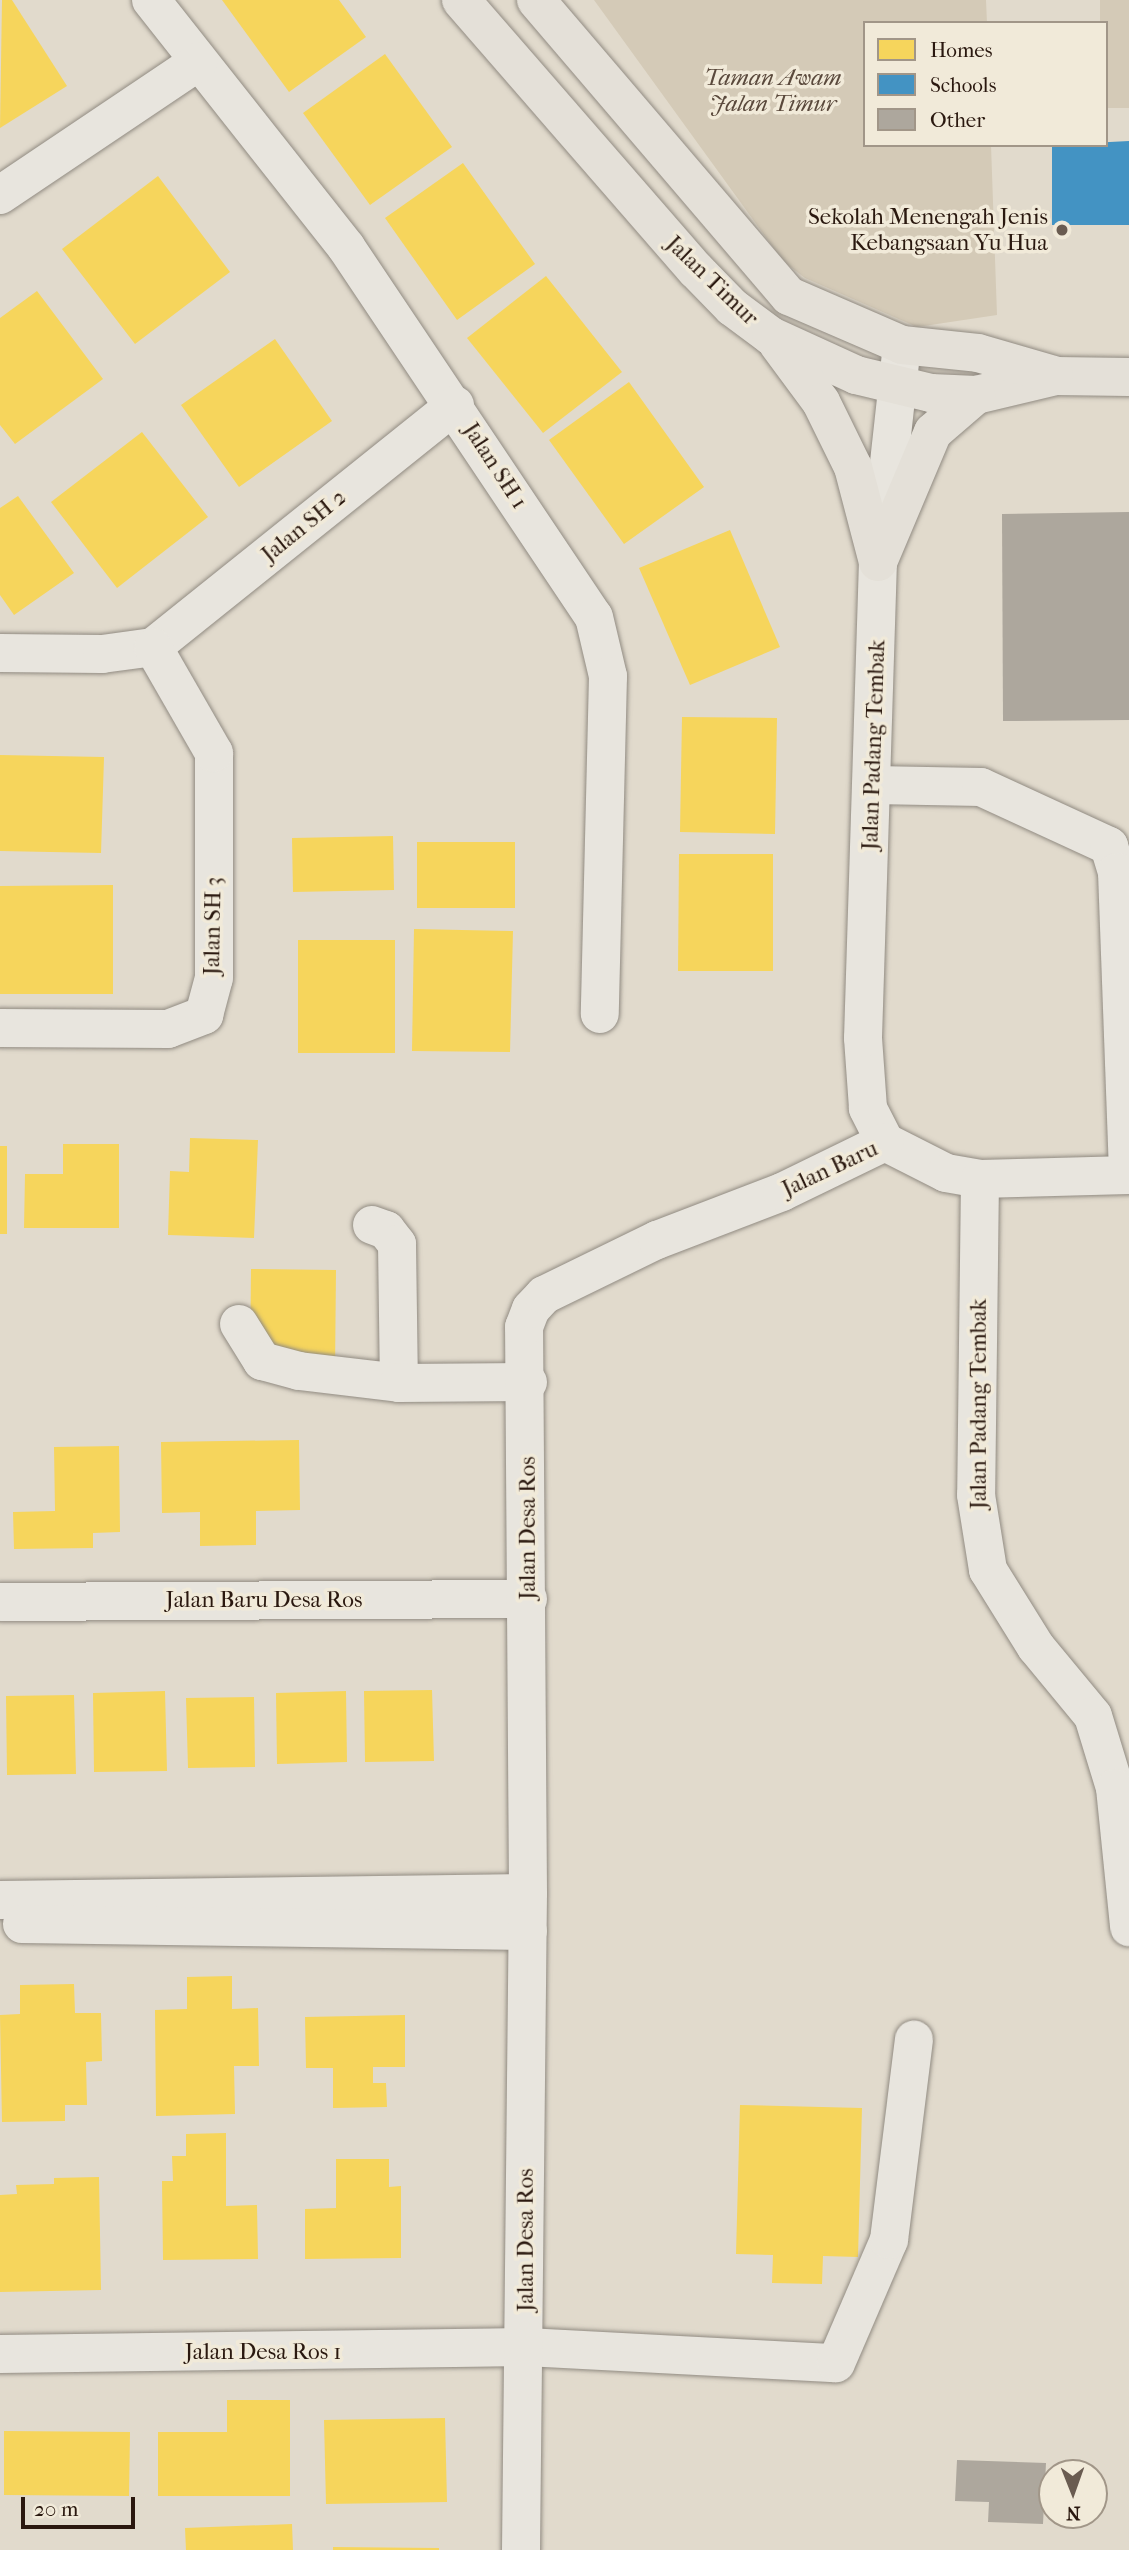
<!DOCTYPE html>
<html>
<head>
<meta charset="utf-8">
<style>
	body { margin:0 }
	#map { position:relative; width:1129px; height:2550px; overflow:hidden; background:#e1dacc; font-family:"IM FELL French Canon",serif }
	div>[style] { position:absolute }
	.green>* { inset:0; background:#d4cab7 }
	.homes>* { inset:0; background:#f6d55c }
	.schools>* { inset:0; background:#4393c3 }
	.building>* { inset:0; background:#ada79d }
	.roads { filter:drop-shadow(0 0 2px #918b82) drop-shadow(0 0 2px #918b82) }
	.minor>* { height:38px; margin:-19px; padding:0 19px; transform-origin:19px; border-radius:19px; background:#e8e5de }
	.major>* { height:38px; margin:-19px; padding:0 19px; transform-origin:19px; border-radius:19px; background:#e4e0d8 }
	.dots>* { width:19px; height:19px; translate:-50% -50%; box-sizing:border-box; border:4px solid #f1ead9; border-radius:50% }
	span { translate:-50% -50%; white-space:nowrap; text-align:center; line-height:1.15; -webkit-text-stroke:7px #f1ead9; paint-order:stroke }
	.park-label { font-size:23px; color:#5a493c; font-style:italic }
	.poi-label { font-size:23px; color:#2a180f }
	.right { translate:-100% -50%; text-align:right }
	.street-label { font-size:23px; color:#2a180f }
	.legend { position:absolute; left:863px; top:21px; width:245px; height:126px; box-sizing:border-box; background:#f1ead9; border:2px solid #a19688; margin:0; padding:9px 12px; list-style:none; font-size:21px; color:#2a180f }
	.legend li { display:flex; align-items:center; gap:14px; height:35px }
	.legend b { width:35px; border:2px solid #a19688 }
	.north { position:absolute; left:1038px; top:2459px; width:70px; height:70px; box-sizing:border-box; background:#f1ead9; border:2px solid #a19688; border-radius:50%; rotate:179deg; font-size:19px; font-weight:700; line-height:28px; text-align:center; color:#2a180f }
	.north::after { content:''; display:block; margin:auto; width:24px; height:32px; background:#6a5c51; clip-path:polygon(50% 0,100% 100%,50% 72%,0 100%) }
	.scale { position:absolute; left:21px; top:2497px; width:114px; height:32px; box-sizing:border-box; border:4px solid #2a180f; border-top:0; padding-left:9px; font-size:21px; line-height:24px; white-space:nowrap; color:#2a180f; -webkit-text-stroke:5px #f1ead9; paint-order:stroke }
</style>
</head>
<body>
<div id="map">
	<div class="green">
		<div style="clip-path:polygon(594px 0,986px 0,987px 23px,865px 23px,865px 145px,991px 145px,997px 315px,917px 327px,805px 278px,783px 261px)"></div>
		<div style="clip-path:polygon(1100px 0,1129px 0,1129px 108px,1106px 108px,1106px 23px,1100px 23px)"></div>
	</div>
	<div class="homes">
		<div style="clip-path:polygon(2px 0,12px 0,67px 86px,0 128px)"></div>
		<div style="clip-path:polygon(222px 0,339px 0,366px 37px,289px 92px)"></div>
		<div style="clip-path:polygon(385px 54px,452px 147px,370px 205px,303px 113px)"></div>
		<div style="clip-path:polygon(463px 163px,535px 264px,457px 320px,385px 218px)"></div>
		<div style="clip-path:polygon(158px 176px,230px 272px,135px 344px,62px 249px)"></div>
		<div style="clip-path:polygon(546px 276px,622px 372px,543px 433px,467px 338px)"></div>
		<div style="clip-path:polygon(37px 291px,103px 379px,15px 444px,0 425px,0 318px)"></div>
		<div style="clip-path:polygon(275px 339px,332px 421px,239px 487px,181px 405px)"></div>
		<div style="clip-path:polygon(629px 382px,704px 487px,624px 544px,549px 440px)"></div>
		<div style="clip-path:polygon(142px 432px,208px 517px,117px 588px,51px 502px)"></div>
		<div style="clip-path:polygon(18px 496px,74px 573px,14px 615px,0 595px,0 508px)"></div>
		<div style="clip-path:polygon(730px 530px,780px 647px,690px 685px,639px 568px)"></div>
		<div style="clip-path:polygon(682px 717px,777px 718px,775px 834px,680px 832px)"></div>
		<div style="clip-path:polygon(0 755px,104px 757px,101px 853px,0 851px)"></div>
		<div style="clip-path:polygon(393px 836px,394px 890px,293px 892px,292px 838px)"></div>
		<div style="clip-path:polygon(417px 842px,515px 842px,515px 908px,417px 908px)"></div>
		<div style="clip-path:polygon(679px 854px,773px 854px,773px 971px,678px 971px)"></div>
		<div style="clip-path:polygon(113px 885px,113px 994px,0 994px,0 886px)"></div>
		<div style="clip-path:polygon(414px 929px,513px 931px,510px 1052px,412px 1051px)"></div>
		<div style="clip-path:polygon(298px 940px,395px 940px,395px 1053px,298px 1053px)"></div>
		<div style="clip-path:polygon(190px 1138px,258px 1140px,254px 1238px,168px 1235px,170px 1171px,189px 1172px)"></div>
		<div style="clip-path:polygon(63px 1144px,119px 1144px,119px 1228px,24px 1228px,25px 1174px,63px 1174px)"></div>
		<div style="clip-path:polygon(0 1146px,7px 1146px,7px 1234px,0 1234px)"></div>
		<div style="clip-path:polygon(251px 1269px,336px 1270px,335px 1370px,250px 1368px)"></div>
		<div style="clip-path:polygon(299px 1440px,300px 1510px,256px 1511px,256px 1545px,200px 1546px,200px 1512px,162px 1513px,161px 1442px)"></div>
		<div style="clip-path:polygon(119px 1446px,120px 1532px,93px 1533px,93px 1548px,14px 1549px,13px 1512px,55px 1511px,54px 1447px)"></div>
		<div style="clip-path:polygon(432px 1690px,434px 1761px,365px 1762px,364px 1691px)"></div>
		<div style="clip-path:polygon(165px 1691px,167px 1771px,94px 1772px,93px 1693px)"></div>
		<div style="clip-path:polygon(346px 1691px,347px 1762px,277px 1764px,276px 1693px)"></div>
		<div style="clip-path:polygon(74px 1695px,76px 1774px,7px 1775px,6px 1696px)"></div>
		<div style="clip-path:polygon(254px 1697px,255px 1767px,188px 1768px,186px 1698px)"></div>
		<div style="clip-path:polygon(232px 1976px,232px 2009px,258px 2008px,259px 2066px,234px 2066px,235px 2114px,156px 2116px,155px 2010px,187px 2009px,187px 1977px)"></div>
		<div style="clip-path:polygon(74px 1984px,75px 2013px,101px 2013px,102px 2061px,86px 2062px,87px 2105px,65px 2105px,65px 2121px,2px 2122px,0 2015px,20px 2014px,20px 1985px)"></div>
		<div style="clip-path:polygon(405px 2015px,405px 2067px,373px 2067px,373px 2083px,386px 2083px,387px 2107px,333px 2108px,333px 2068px,306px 2068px,305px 2017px)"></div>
		<div style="clip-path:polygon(740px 2105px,862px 2108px,858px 2257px,823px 2256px,822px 2284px,772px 2283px,773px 2255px,736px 2254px)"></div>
		<div style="clip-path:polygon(226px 2133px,226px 2206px,257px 2205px,258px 2259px,163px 2260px,162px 2181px,173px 2181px,172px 2156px,186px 2156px,186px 2134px)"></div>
		<div style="clip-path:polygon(336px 2159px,389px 2159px,389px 2187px,401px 2186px,401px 2258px,305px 2259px,305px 2209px,336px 2208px)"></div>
		<div style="clip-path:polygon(99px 2177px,101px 2290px,0 2292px,0 2195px,17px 2194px,16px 2185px,54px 2184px,54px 2178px)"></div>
		<div style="clip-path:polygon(227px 2400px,290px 2400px,290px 2496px,158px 2496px,158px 2432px,227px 2432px)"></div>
		<div style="clip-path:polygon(445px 2418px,447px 2502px,326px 2504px,324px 2420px)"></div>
		<div style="clip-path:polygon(4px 2431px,130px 2432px,129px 2496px,4px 2495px)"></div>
		<div style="clip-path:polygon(292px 2524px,293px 2550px,186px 2550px,185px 2528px)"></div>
		<div style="clip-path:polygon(333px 2547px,439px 2548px,439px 2550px,333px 2550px)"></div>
	</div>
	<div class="schools">
		<div style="clip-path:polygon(1129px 141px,1129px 225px,1052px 225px,1052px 145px)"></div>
	</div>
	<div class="building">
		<div style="clip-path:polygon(1129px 512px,1129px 720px,1003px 721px,1002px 514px)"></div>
		<div style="clip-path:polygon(957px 2460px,1046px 2463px,1043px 2524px,988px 2522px,989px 2502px,955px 2501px)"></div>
	</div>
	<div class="roads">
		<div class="minor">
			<div style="left:151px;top:0;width:315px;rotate:51.7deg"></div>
			<div style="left:346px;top:247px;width:445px;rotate:56.2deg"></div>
			<div style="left:594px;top:617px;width:61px;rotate:76.7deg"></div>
			<div style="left:608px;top:676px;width:338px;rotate:91.4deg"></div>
			<div style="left:0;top:195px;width:239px;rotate:-33.9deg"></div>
			<div style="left:153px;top:647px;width:387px;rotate:-38.7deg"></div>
			<div style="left:0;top:653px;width:102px;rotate:0.6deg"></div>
			<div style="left:102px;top:654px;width:51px;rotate:-7.8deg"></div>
			<div style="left:873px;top:785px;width:108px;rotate:1.1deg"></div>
			<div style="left:981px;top:787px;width:141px;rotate:24.7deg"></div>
			<div style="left:1109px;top:846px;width:27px;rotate:73deg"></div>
			<div style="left:1117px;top:872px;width:303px;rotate:87.9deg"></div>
			<div style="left:0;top:1028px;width:168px;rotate:0.3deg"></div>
			<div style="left:168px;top:1029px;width:39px;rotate:-21deg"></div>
			<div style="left:204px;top:1015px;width:38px;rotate:-75deg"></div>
			<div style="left:214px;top:978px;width:225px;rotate:-90deg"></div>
			<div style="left:214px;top:753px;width:122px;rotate:-119.9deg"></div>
			<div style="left:885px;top:1142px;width:38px;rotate:-117deg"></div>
			<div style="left:868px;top:1108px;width:70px;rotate:-94.1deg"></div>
			<div style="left:863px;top:1038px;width:476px;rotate:-88.2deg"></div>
			<div style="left:878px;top:562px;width:211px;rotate:-83.7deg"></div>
			<div style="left:885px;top:1142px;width:68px;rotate:26.9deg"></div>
			<div style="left:946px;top:1173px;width:35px;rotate:10deg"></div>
			<div style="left:980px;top:1179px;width:149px;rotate:-1.5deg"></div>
			<div style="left:980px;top:1179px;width:316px;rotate:90.7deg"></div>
			<div style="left:976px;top:1495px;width:76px;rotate:80.9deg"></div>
			<div style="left:988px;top:1570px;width:91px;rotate:58.1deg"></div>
			<div style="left:1036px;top:1647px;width:89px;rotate:50.4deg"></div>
			<div style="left:1093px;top:1716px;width:75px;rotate:73deg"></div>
			<div style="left:1115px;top:1788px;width:140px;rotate:84.2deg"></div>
			<div style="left:372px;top:1225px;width:15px;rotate:20deg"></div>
			<div style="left:386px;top:1230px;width:18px;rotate:52deg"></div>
			<div style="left:397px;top:1244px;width:139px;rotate:89.2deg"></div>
			<div style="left:239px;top:1324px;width:44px;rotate:58.1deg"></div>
			<div style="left:262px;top:1361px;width:38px;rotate:15deg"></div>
			<div style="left:299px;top:1371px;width:101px;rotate:6.8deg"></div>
			<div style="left:399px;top:1383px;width:129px;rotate:-0.4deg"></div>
			<div style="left:0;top:1602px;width:528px;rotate:-0.33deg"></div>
			<div style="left:0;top:1900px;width:528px;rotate:-0.76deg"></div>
			<div style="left:22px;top:1924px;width:506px;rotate:0.79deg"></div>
			<div style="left:0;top:2354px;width:526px;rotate:-0.76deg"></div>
			<div style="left:526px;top:2347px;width:310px;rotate:3deg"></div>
			<div style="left:836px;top:2363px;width:134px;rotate:-66.7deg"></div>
			<div style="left:889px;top:2240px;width:202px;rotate:-82.9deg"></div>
			<div style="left:521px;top:2550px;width:657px;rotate:-89.39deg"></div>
			<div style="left:528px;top:1893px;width:566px;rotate:-90.4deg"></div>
			<div style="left:524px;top:1327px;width:19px;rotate:-69deg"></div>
			<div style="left:531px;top:1309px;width:19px;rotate:-47deg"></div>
			<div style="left:544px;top:1295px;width:126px;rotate:-26deg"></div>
			<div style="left:657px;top:1240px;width:134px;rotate:-21deg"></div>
			<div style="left:782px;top:1192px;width:114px;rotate:-25.9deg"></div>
		</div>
		<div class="major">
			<div style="left:461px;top:0;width:358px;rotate:49deg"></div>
			<div style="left:696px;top:270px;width:52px;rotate:45.8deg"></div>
			<div style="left:732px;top:307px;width:49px;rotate:36.6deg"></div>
			<div style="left:771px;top:336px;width:94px;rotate:24.6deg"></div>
			<div style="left:856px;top:375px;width:77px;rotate:13.5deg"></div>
			<div style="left:931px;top:393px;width:45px;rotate:2.5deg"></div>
			<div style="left:976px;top:395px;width:82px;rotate:-13.4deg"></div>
			<div style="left:1056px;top:376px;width:73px;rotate:0.8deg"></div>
			<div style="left:536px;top:0;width:389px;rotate:49.5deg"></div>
			<div style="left:789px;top:296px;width:123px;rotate:23.4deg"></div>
			<div style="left:902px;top:345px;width:76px;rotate:6deg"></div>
			<div style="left:978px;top:353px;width:79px;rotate:16.1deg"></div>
			<div style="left:778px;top:344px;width:72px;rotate:53.4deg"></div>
			<div style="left:821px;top:402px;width:72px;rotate:63.8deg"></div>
			<div style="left:853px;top:467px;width:98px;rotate:75.3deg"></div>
			<div style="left:878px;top:562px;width:141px;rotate:-67.1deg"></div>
			<div style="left:933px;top:432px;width:57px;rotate:-40.7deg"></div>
		</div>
	</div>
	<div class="dots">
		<div style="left:1062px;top:230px;background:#6a5c51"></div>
	</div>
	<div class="park-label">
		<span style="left:773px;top:91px">Taman Awam<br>Jalan Timur</span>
	</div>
	<div class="poi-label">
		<span class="right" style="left:1048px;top:230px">Sekolah Menengah Jenis<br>Kebangsaan Yu Hua</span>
	</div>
	<div class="street-label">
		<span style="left:712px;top:281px;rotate:44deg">Jalan Timur</span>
		<span style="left:495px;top:466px;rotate:57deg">Jalan SH 1</span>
		<span style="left:304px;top:526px;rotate:-39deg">Jalan SH 2</span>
		<span style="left:874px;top:745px;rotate:-88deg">Jalan Padang Tembak</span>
		<span style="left:213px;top:926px;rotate:-89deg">Jalan SH 3</span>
		<span style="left:830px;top:1169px;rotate:-25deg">Jalan Baru</span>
		<span style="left:979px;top:1404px;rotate:-90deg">Jalan Padang Tembak</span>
		<span style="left:528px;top:1528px;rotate:-90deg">Jalan Desa Ros</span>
		<span style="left:264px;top:1600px">Jalan Baru Desa Ros</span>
		<span style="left:526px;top:2240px;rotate:-90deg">Jalan Desa Ros</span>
		<span style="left:263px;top:2352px">Jalan Desa Ros 1</span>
	</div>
	<ul class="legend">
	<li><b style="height:19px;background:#f6d55c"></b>Homes</li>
	<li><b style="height:19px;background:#4393c3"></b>Schools</li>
	<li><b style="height:19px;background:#ada79d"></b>Other</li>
	</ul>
	<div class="north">N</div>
	<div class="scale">20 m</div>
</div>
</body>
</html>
